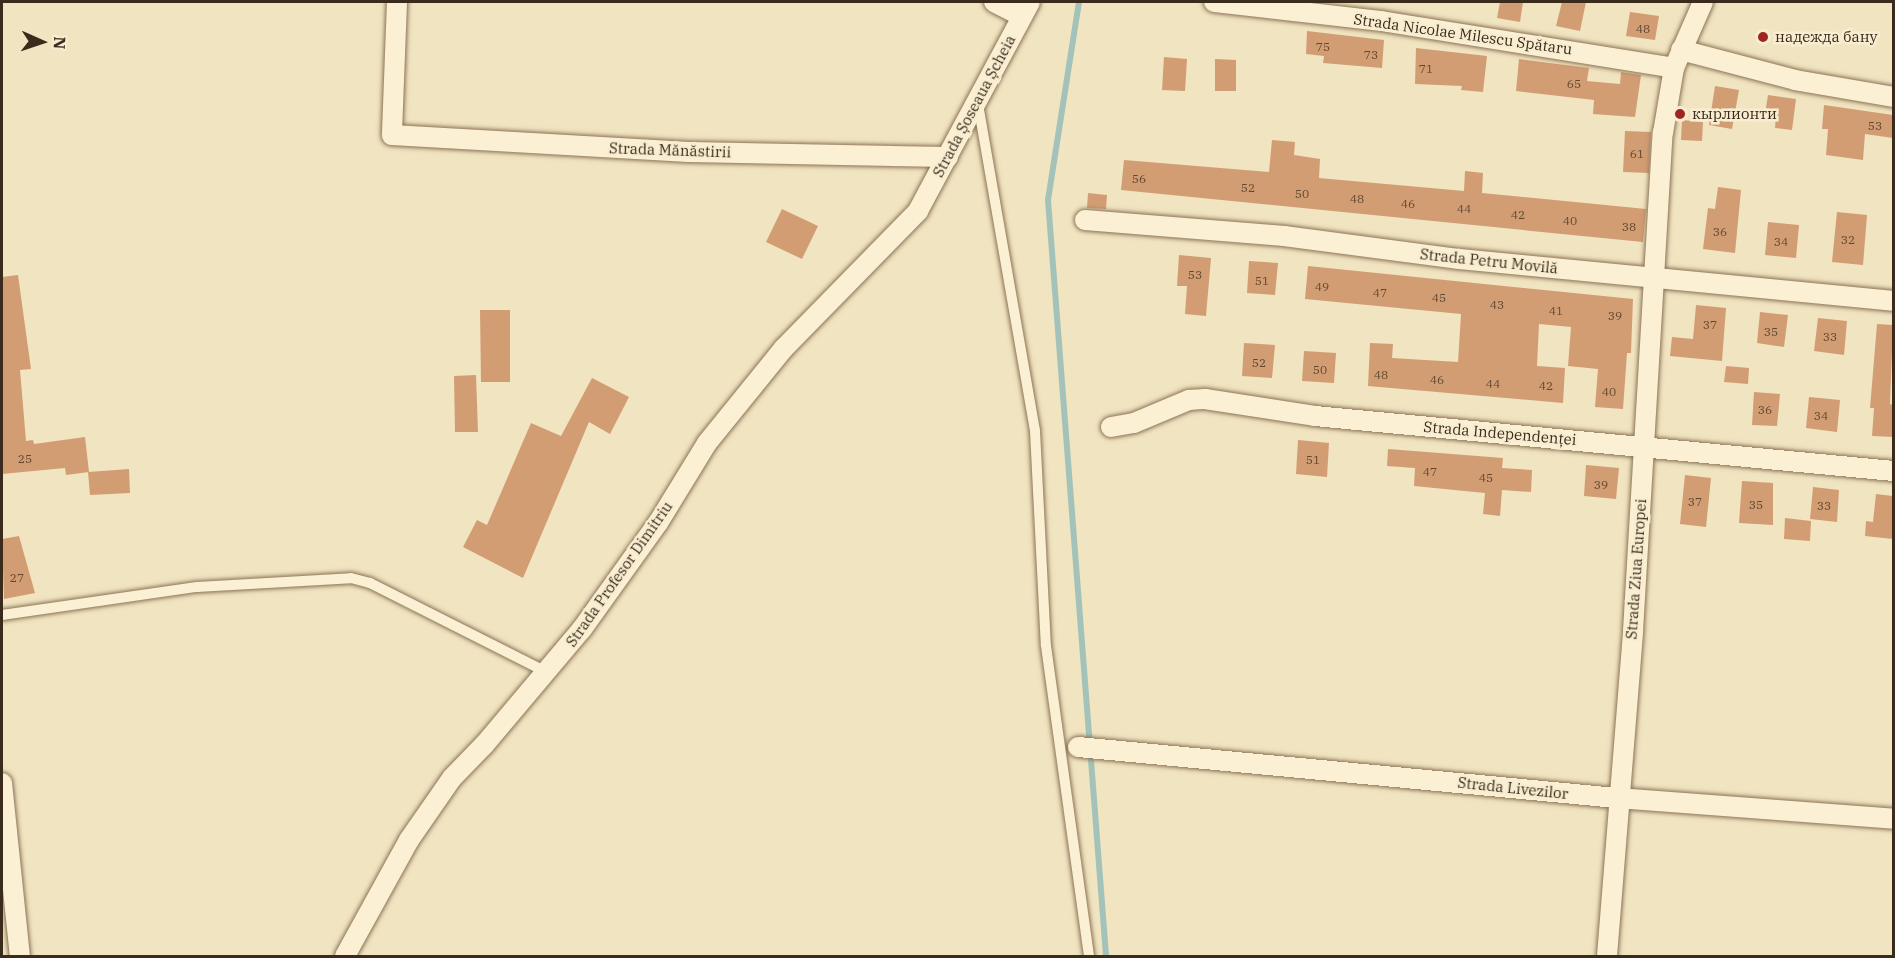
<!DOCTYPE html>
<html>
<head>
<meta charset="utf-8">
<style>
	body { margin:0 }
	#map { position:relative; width:1895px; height:958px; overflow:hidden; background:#f1e4c0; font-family:"IBM Plex Serif",serif }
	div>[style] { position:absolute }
	.stream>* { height:6px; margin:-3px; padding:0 3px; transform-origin:3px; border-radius:3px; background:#a3c3ba }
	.building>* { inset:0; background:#d29d73 }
	.roads { filter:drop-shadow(0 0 2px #8b7456) drop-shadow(0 0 2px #8b7456) }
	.lane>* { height:10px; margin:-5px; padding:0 5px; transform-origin:5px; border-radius:5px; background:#fbf0d3 }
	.street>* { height:20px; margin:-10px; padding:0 10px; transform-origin:10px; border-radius:10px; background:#fbf0d3 }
	.dots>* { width:16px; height:16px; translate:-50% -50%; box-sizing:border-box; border:3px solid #f8edd0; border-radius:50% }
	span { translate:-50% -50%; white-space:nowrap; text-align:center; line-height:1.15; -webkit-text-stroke:5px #f8edd0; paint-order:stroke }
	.number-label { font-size:12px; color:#604832 }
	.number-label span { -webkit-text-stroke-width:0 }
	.street-label { font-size:15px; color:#3a2b1c }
	.poi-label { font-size:15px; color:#3a2b1c }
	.left { translate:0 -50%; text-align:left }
	.frame { position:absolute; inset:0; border:3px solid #3a2b1c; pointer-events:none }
	.north { position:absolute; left:12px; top:12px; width:60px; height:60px; -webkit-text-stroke:4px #f8edd0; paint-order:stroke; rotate:93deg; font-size:16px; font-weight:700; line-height:24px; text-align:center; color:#3a2b1c }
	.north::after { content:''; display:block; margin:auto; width:21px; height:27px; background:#3a2b1c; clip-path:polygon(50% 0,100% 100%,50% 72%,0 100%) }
</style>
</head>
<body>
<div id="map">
	<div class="stream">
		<div style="left:1079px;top:2px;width:200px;rotate:98.9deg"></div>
		<div style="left:1048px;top:200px;width:758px;rotate:85.61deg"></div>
	</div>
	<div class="building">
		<div style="clip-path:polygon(1500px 2px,1523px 2px,1520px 22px,1497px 18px)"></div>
		<div style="clip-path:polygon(1562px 2px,1586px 2px,1580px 31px,1556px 26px)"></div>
		<div style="clip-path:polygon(1630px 12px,1659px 16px,1655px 40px,1626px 36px)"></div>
		<div style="clip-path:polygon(1307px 31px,1384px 40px,1382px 68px,1323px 63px,1324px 56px,1306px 54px)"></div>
		<div style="clip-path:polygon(1416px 48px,1487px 56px,1483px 92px,1461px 90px,1462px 86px,1415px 84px)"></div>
		<div style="clip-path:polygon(1164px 57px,1187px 59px,1185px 91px,1162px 90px)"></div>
		<div style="clip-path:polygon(1215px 59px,1236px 60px,1236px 91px,1215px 91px)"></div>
		<div style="clip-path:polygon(1519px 59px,1589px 68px,1587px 81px,1620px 84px,1621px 72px,1641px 75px,1635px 117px,1593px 114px,1594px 100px,1516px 91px)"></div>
		<div style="clip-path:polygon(1715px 86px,1739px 90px,1732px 129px,1709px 125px)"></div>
		<div style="clip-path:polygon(1768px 95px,1796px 99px,1792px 130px,1775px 128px,1776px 115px,1765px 114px)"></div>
		<div style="clip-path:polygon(1824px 105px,1893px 115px,1893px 138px,1865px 134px,1863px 160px,1826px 155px,1828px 129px,1822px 129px)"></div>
		<div style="clip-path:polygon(1682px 120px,1703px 122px,1702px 141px,1681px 140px)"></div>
		<div style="clip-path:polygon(1625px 131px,1651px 132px,1649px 173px,1623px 172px)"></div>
		<div style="clip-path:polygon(1272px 140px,1295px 142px,1294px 155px,1320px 159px,1319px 178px,1464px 191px,1465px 171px,1483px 173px,1482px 193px,1646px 209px,1643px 242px,1121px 190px,1124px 160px,1269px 172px)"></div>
		<div style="clip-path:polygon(1718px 187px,1741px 190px,1735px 253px,1703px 249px,1708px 208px,1715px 209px)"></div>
		<div style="clip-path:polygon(1088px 193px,1107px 195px,1106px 209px,1087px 208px)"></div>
		<div style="clip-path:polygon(782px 209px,818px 226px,802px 259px,766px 242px)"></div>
		<div style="clip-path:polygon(1837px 212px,1867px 215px,1863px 265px,1832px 262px)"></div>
		<div style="clip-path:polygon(1768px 222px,1799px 225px,1796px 258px,1765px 255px)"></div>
		<div style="clip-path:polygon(1179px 255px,1211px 258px,1206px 316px,1185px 314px,1187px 286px,1177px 286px)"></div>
		<div style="clip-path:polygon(1249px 261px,1278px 263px,1275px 295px,1247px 293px)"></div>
		<div style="clip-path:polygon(1308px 266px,1633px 299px,1631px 353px,1627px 353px,1623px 409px,1595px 407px,1598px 369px,1568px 366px,1571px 327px,1539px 324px,1537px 366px,1565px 368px,1563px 403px,1368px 386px,1370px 343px,1393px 344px,1392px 358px,1458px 362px,1461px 314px,1305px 299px)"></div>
		<div style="clip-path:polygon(18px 275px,31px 369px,20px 370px,26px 441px,33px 440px,34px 444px,85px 437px,89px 472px,66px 475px,65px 468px,2px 474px,2px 277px)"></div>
		<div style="clip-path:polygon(1696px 305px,1726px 308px,1722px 361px,1670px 356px,1672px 337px,1693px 339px)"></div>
		<div style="clip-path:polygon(480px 310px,510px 310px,510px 382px,481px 382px)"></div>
		<div style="clip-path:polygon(1760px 312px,1788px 315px,1784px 347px,1757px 343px)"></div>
		<div style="clip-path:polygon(1818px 318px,1847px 321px,1844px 355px,1814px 351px)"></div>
		<div style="clip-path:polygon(1877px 324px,1893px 325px,1890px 404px,1893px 405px,1893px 437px,1872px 436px,1874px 408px,1870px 408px)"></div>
		<div style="clip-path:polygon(1244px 343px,1275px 345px,1272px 378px,1242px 376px)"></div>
		<div style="clip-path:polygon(1304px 351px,1336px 353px,1334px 383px,1302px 381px)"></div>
		<div style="clip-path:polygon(1726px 366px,1749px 368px,1748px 384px,1724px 382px)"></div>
		<div style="clip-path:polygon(476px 375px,478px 432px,455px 432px,454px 376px)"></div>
		<div style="clip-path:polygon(592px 378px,629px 397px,610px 434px,589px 422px,523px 578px,463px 547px,477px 520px,487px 525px,531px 423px,561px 436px)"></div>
		<div style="clip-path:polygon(1754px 392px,1780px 394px,1777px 426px,1752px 425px)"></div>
		<div style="clip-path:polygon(1809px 397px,1840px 400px,1837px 432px,1806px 428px)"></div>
		<div style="clip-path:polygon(1298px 440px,1329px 443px,1327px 477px,1296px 474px)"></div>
		<div style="clip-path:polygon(1388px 449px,1503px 458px,1502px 468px,1532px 470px,1531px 492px,1502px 490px,1500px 516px,1483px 514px,1485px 493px,1414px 486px,1415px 468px,1387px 466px)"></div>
		<div style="clip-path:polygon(1586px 465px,1619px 468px,1616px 499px,1584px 496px)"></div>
		<div style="clip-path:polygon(129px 469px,130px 493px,90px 495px,88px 472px)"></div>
		<div style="clip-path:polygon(1685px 475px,1711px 478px,1706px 527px,1680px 524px)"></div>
		<div style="clip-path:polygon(1742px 481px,1773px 483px,1773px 525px,1739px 523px)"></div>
		<div style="clip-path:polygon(1813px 487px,1839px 490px,1837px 522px,1810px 519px)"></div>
		<div style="clip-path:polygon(1876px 494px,1893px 496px,1893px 539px,1865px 536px,1866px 521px,1873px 522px)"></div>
		<div style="clip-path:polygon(1785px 518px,1811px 521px,1810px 541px,1784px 539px)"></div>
		<div style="clip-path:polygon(19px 536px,35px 593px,4px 599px,2px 539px)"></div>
	</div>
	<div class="roads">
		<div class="lane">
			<div style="left:978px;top:104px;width:332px;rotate:80.1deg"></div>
			<div style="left:1035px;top:431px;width:215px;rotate:87.1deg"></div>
			<div style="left:1046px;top:646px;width:313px;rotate:82.1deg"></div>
			<div style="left:2px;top:615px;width:197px;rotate:-8.2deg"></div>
			<div style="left:197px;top:587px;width:154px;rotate:-3.3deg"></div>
			<div style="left:351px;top:578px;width:20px;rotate:15deg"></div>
			<div style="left:370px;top:583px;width:197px;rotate:26.8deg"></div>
		</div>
		<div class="street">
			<div style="left:397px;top:2px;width:133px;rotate:92.2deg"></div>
			<div style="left:392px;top:135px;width:297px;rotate:3.3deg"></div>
			<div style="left:689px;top:152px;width:259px;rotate:1.1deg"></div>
			<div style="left:994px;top:2px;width:31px;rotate:27deg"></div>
			<div style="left:1214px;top:2px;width:168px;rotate:6.5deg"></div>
			<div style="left:1381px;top:21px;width:297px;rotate:9.1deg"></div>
			<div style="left:1681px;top:50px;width:118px;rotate:14.7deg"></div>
			<div style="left:1795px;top:80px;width:100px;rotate:9.7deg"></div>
			<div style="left:1085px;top:220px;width:200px;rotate:4.6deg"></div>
			<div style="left:1284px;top:236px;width:177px;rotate:7.5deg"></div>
			<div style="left:1459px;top:259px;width:437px;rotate:5.5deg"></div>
			<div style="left:1111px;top:427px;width:23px;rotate:-10deg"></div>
			<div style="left:1134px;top:423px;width:60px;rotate:-22.7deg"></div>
			<div style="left:1189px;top:400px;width:16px;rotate:-4deg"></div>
			<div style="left:1205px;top:399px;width:111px;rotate:8.8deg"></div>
			<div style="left:1315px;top:416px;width:582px;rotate:5.43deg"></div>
			<div style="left:1078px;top:747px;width:541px;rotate:5.41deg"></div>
			<div style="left:1617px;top:798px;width:278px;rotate:4.3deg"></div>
			<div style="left:2px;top:783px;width:174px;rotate:84.1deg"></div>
			<div style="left:345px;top:956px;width:132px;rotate:-61.1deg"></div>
			<div style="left:409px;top:840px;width:75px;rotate:-55.3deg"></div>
			<div style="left:452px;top:778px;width:47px;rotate:-45.9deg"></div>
			<div style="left:485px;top:744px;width:150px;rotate:-49.9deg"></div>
			<div style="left:582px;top:629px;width:130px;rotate:-54.4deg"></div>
			<div style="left:658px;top:523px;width:94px;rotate:-58.5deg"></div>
			<div style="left:707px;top:443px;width:122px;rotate:-51deg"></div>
			<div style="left:784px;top:348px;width:192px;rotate:-45.6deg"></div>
			<div style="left:918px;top:211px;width:237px;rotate:-61.8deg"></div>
			<div style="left:1607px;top:956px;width:326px;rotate:-85.4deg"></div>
			<div style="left:1633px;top:631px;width:499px;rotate:-86.6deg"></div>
			<div style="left:1663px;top:133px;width:66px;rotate:-80.4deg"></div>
			<div style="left:1674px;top:68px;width:72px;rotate:-66.3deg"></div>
		</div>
	</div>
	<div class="dots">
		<div style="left:1763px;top:37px;background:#9f2522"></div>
		<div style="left:1680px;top:114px;background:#9f2522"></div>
	</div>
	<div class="number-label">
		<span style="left:1643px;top:29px">48</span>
		<span style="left:1323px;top:47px">75</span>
		<span style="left:1371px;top:55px">73</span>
		<span style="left:1426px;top:69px">71</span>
		<span style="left:1574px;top:84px">65</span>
		<span style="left:1875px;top:126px">53</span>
		<span style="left:1637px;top:154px">61</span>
		<span style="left:1139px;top:179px">56</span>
		<span style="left:1248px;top:188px">52</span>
		<span style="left:1302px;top:194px">50</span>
		<span style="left:1357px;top:199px">48</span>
		<span style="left:1408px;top:204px">46</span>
		<span style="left:1464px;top:209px">44</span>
		<span style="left:1518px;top:215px">42</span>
		<span style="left:1570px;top:221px">40</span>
		<span style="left:1629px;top:227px">38</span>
		<span style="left:1720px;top:232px">36</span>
		<span style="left:1848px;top:240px">32</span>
		<span style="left:1781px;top:242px">34</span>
		<span style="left:1195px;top:275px">53</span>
		<span style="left:1262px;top:281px">51</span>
		<span style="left:1322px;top:287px">49</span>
		<span style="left:1380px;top:293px">47</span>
		<span style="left:1439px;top:298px">45</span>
		<span style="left:1497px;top:305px">43</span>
		<span style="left:1556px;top:311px">41</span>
		<span style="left:1615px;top:316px">39</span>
		<span style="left:1710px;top:325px">37</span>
		<span style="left:1771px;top:332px">35</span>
		<span style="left:1830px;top:337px">33</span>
		<span style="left:1259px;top:363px">52</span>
		<span style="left:1320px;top:370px">50</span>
		<span style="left:1381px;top:375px">48</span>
		<span style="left:1437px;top:380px">46</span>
		<span style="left:1493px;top:384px">44</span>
		<span style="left:1546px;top:386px">42</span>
		<span style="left:1609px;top:392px">40</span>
		<span style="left:1765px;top:410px">36</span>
		<span style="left:1821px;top:416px">34</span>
		<span style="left:25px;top:459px">25</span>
		<span style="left:1313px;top:460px">51</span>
		<span style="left:1430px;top:472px">47</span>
		<span style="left:1486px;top:478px">45</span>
		<span style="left:1601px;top:485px">39</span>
		<span style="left:1695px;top:502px">37</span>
		<span style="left:1756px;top:505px">35</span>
		<span style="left:1824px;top:506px">33</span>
		<span style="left:17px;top:578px">27</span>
	</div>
	<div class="street-label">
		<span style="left:1463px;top:34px;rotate:8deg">Strada Nicolae Milescu Spătaru</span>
		<span style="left:974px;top:106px;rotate:-62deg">Strada Șoseaua Șcheia</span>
		<span style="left:670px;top:150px;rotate:2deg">Strada Mănăstirii</span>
		<span style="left:1489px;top:261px;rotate:6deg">Strada Petru Movilă</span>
		<span style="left:1500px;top:433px;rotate:5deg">Strada Independenței</span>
		<span style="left:1636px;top:569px;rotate:-86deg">Strada Ziua Europei</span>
		<span style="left:619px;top:574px;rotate:-55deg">Strada Profesor Dimitriu</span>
		<span style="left:1513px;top:788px;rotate:6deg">Strada Livezilor</span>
	</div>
	<div class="poi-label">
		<span class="left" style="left:1775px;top:37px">надежда бану</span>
		<span class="left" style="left:1692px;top:114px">кырлионти</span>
	</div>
	<div class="frame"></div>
	<div class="north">N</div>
</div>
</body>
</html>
